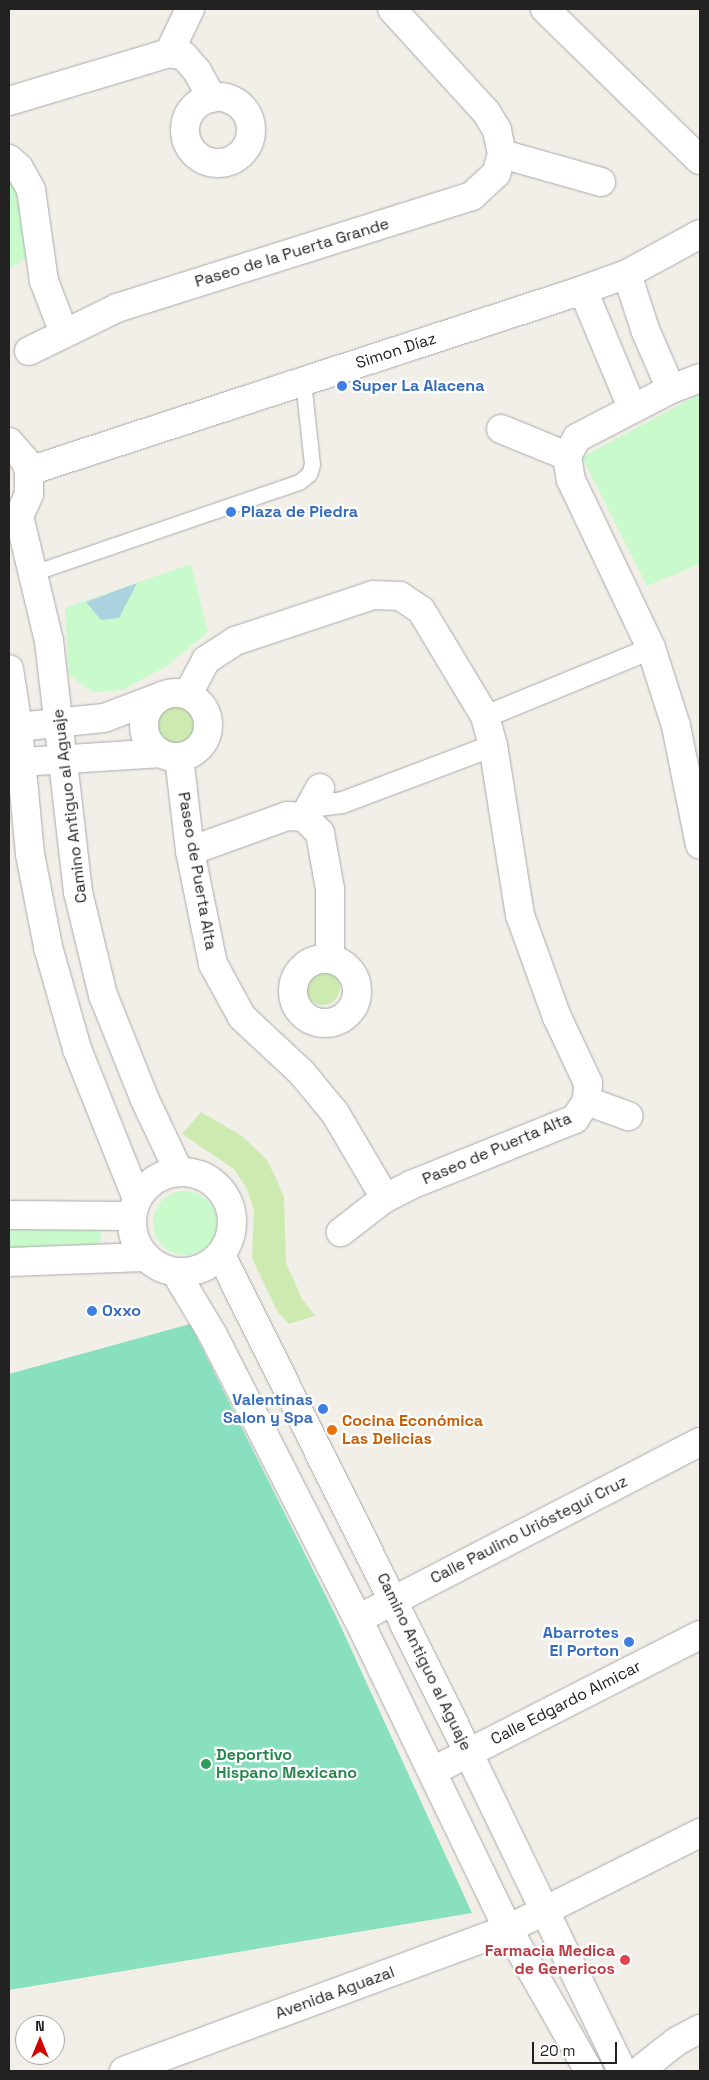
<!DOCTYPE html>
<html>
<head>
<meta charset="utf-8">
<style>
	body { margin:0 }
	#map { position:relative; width:709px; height:2080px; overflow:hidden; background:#f2efe9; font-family:"Space Grotesk",sans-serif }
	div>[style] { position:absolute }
	.grass>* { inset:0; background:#cdebb0 }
	.round { border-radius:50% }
	.park>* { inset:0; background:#c8facc }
	.pitch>* { inset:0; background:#88e0be }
	.water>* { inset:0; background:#aad3df }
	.roads { filter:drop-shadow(0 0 1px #a9a9a9) drop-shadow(0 0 1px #a9a9a9) }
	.service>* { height:15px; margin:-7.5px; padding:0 7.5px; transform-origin:7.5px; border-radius:7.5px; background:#fff }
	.pedestrian>* { height:21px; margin:-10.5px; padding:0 10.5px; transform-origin:10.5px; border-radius:10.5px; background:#fff }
	.minor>* { height:28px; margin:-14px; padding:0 14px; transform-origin:14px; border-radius:14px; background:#fff }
	.minor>.ring { margin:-14px; padding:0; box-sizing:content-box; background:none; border:28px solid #fff; border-radius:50% }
	.dots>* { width:14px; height:14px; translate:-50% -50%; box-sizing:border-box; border:2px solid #fff; border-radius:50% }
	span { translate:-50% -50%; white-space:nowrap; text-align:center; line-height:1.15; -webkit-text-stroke:4.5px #fff; paint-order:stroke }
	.street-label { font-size:16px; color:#222 }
	.shop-label { font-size:16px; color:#366cbe; font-weight:700 }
	.left { translate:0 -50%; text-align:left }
	.right { translate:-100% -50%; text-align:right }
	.food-label { font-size:16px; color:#c56008; font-weight:700 }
	.leisure-label { font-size:16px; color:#27864d; font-weight:700 }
	.health-label { font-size:16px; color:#be3a42; font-weight:700 }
	.frame { position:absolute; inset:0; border:10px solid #222; pointer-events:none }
	.north { position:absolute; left:15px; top:2015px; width:50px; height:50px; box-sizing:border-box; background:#fff; border:1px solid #a7a7a7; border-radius:50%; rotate:0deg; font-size:14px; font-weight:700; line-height:20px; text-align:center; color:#222 }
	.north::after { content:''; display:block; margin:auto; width:18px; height:22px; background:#d40000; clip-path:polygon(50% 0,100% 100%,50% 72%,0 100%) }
	.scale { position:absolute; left:532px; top:2042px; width:85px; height:22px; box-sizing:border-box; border:2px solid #222; border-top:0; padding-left:6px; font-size:15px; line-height:18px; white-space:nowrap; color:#222; -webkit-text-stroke:4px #fff; paint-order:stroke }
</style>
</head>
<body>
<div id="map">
	<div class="grass">
		<div class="round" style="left:154px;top:701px;width:46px;height:46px"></div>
		<div class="round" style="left:306px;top:971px;width:34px;height:34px"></div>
		<div style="clip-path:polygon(201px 1112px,242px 1136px,266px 1159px,274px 1174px,284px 1197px,286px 1263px,302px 1299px,315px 1316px,289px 1324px,277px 1311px,252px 1258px,254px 1210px,247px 1189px,234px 1169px,182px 1134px)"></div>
	</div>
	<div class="park">
		<div style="clip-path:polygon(9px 183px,20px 193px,29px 256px,9px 269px)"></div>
		<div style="clip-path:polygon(700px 394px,700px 564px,647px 586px,582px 457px)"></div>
		<div style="clip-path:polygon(191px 564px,208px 632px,168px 665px,123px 690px,93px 692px,69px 675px,65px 608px)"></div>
		<div class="round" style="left:153px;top:1191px;width:64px;height:64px"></div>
		<div style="clip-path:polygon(9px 1222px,101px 1230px,100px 1246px,9px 1249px)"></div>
	</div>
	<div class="pitch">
		<div style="clip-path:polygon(190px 1324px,336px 1616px,472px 1913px,9px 1990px,9px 1374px)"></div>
	</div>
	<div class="water">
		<div style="clip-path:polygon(137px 583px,119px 618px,101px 620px,86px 602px)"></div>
	</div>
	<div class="roads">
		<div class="service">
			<div style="left:33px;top:573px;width:281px;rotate:-18.9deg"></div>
			<div style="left:299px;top:482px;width:13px;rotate:-39deg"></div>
			<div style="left:309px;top:474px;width:10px;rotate:-73deg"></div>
			<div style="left:312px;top:464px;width:83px;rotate:-96.2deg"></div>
		</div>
		<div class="pedestrian">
			<div style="left:485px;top:716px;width:179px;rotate:-22.3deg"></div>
			<div style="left:310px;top:806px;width:32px;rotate:-7deg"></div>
			<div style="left:342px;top:802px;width:161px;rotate:-20.7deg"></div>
		</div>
		<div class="minor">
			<div style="left:545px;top:9px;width:216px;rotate:44.3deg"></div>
			<div style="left:169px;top:53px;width:49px;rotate:-64.5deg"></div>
			<div class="ring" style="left:185px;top:97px;width:38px;height:38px"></div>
			<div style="left:9px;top:101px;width:167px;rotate:-16.7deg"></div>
			<div style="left:169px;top:53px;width:15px;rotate:11deg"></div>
			<div style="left:184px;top:56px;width:20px;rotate:49deg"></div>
			<div style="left:197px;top:71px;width:31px;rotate:61deg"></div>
			<div style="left:502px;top:154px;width:103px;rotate:15.8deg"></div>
			<div style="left:9px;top:159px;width:13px;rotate:42deg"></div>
			<div style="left:19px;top:168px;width:25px;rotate:61deg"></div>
			<div style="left:31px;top:190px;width:92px;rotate:81.9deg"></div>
			<div style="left:44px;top:281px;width:56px;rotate:69deg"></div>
			<div style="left:627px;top:274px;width:61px;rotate:71.9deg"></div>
			<div style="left:646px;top:332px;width:62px;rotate:66.3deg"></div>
			<div style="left:583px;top:290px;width:128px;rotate:67.4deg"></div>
			<div style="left:29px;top:351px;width:98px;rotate:-26deg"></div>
			<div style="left:117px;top:308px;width:372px;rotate:-17.5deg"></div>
			<div style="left:472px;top:196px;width:33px;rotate:-43deg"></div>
			<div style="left:496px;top:174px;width:21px;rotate:-73deg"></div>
			<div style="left:502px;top:154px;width:25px;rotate:-102deg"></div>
			<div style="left:497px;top:130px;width:21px;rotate:-121deg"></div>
			<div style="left:486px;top:112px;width:139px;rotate:-132.4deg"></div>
			<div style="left:700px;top:378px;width:31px;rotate:159deg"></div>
			<div style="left:671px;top:389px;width:106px;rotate:152.5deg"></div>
			<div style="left:577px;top:438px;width:21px;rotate:119deg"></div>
			<div style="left:567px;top:456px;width:24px;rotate:81deg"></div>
			<div style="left:571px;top:480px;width:186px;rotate:64.5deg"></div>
			<div style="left:651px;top:648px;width:82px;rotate:72.2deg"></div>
			<div style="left:676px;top:726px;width:121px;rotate:78.6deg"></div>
			<div style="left:501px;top:429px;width:71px;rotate:22.2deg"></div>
			<div style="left:9px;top:442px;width:23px;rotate:49deg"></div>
			<div style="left:24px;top:459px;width:13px;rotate:67deg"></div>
			<div style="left:29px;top:471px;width:23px;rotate:90deg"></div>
			<div style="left:29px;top:494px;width:24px;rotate:114deg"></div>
			<div style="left:19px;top:516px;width:13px;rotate:138deg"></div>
			<div style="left:29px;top:471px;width:583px;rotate:-18.09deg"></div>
			<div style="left:583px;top:290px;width:47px;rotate:-20deg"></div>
			<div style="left:627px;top:274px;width:83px;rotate:-28.7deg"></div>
			<div style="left:19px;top:516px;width:129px;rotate:76.5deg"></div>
			<div style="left:49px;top:641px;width:253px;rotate:83.4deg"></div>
			<div style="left:78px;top:892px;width:106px;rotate:76.4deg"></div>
			<div style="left:103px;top:995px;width:113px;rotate:68.2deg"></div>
			<div style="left:145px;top:1100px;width:80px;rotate:64.7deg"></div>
			<div style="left:9px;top:669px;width:59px;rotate:81.2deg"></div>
			<div style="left:18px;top:727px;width:128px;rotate:84.6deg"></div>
			<div style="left:30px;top:854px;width:95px;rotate:79deg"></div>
			<div style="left:48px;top:947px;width:106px;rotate:74.1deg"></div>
			<div style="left:77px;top:1049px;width:162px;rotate:68.2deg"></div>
			<div class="ring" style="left:144px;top:693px;width:36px;height:36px"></div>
			<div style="left:188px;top:694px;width:38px;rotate:-62deg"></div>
			<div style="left:206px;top:660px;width:35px;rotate:-33deg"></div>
			<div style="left:235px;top:641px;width:145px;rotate:-18.4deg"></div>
			<div style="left:373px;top:595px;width:27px;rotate:2deg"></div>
			<div style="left:400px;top:596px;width:25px;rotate:34deg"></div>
			<div style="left:421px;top:610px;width:124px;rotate:58.9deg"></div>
			<div style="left:485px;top:716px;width:30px;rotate:75deg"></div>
			<div style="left:493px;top:745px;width:172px;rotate:81deg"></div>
			<div style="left:520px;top:915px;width:109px;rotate:70.1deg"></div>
			<div style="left:557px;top:1017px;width:73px;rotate:64.8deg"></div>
			<div style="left:588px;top:1083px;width:18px;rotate:93deg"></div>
			<div style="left:587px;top:1101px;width:22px;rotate:124deg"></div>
			<div style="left:575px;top:1119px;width:177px;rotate:158.1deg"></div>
			<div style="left:411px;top:1185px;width:29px;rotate:153deg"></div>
			<div style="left:385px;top:1198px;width:56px;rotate:142.3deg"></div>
			<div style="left:18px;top:727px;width:86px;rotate:-6deg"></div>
			<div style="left:104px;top:718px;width:60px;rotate:-20.6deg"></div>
			<div style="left:179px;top:757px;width:95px;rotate:83.3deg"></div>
			<div style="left:190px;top:851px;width:115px;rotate:78.5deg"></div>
			<div style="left:213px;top:964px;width:60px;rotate:61.3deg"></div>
			<div style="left:242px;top:1017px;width:82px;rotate:43deg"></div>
			<div style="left:302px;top:1073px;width:52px;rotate:50.5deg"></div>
			<div style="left:335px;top:1113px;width:99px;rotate:59.5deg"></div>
			<div style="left:22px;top:762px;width:138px;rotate:-3.7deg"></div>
			<div style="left:304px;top:817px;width:23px;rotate:45deg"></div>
			<div style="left:320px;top:833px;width:57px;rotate:79.9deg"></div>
			<div style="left:330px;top:889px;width:70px;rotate:90deg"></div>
			<div style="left:304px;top:817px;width:33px;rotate:-61deg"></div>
			<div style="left:190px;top:851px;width:103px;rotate:-19.8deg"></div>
			<div style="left:287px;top:816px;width:17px;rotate:3deg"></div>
			<div class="ring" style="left:293px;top:959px;width:36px;height:36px"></div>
			<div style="left:587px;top:1101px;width:44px;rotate:20.1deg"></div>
			<div class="ring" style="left:132px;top:1172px;width:72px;height:72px"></div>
			<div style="left:9px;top:1215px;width:122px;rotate:0.5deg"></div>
			<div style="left:221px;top:1255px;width:555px;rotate:63.57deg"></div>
			<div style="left:468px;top:1752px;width:354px;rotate:64.2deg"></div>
			<div style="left:9px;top:1262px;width:136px;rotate:-2.1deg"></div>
			<div style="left:176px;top:1273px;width:72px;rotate:59.2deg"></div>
			<div style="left:213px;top:1335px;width:319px;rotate:63deg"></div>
			<div style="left:358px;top:1619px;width:344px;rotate:64.2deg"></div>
			<div style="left:508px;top:1929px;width:163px;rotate:60.3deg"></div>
			<div style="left:358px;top:1619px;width:385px;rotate:-27.4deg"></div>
			<div style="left:433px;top:1771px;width:300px;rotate:-27deg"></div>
			<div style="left:124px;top:2071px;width:409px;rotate:-20.3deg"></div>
			<div style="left:508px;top:1929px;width:215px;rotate:-26.6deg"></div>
			<div style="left:639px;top:2071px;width:48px;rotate:-38.3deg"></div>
			<div style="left:677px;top:2041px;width:26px;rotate:-28deg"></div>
		</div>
	</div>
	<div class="dots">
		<div style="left:342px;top:386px;background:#3f7fe0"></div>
		<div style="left:231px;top:512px;background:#3f7fe0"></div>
		<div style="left:92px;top:1311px;background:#3f7fe0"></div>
		<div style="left:323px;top:1409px;background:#3f7fe0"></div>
		<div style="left:332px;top:1430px;background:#e8710a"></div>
		<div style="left:629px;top:1642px;background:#3f7fe0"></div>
		<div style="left:206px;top:1764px;background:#2e9e5b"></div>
		<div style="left:625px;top:1960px;background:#e0444e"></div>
	</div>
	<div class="street-label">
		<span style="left:292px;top:253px;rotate:-17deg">Paseo de la Puerta Grande</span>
		<span style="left:396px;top:351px;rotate:-18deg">Simon Díaz</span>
		<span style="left:70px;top:806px;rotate:-97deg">Camino Antiguo al Aguaje</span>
		<span style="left:197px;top:871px;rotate:80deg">Paseo de Puerta Alta</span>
		<span style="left:497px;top:1149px;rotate:-23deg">Paseo de Puerta Alta</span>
		<span style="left:529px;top:1530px;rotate:-27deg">Calle Paulino Urióstegui Cruz</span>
		<span style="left:424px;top:1662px;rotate:64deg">Camino Antiguo al Aguaje</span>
		<span style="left:566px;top:1703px;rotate:-27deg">Calle Edgardo Almicar</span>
		<span style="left:335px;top:1993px;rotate:-20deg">Avenida Aguazal</span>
	</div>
	<div class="shop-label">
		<span class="left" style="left:352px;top:386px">Super La Alacena</span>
		<span class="left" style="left:241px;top:512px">Plaza de Piedra</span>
		<span class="left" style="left:102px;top:1311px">Oxxo</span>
		<span class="right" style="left:313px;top:1409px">Valentinas<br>Salon y Spa</span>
		<span class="right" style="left:619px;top:1642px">Abarrotes<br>El Porton</span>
	</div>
	<div class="food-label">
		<span class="left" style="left:342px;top:1430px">Cocina Económica<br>Las Delicias</span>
	</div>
	<div class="leisure-label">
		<span class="left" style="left:216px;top:1764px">Deportivo<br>Hispano Mexicano</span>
	</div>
	<div class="health-label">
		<span class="right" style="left:615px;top:1960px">Farmacia Medica<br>de Genericos</span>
	</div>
	<div class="frame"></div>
	<div class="north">N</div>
	<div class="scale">20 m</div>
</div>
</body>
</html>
